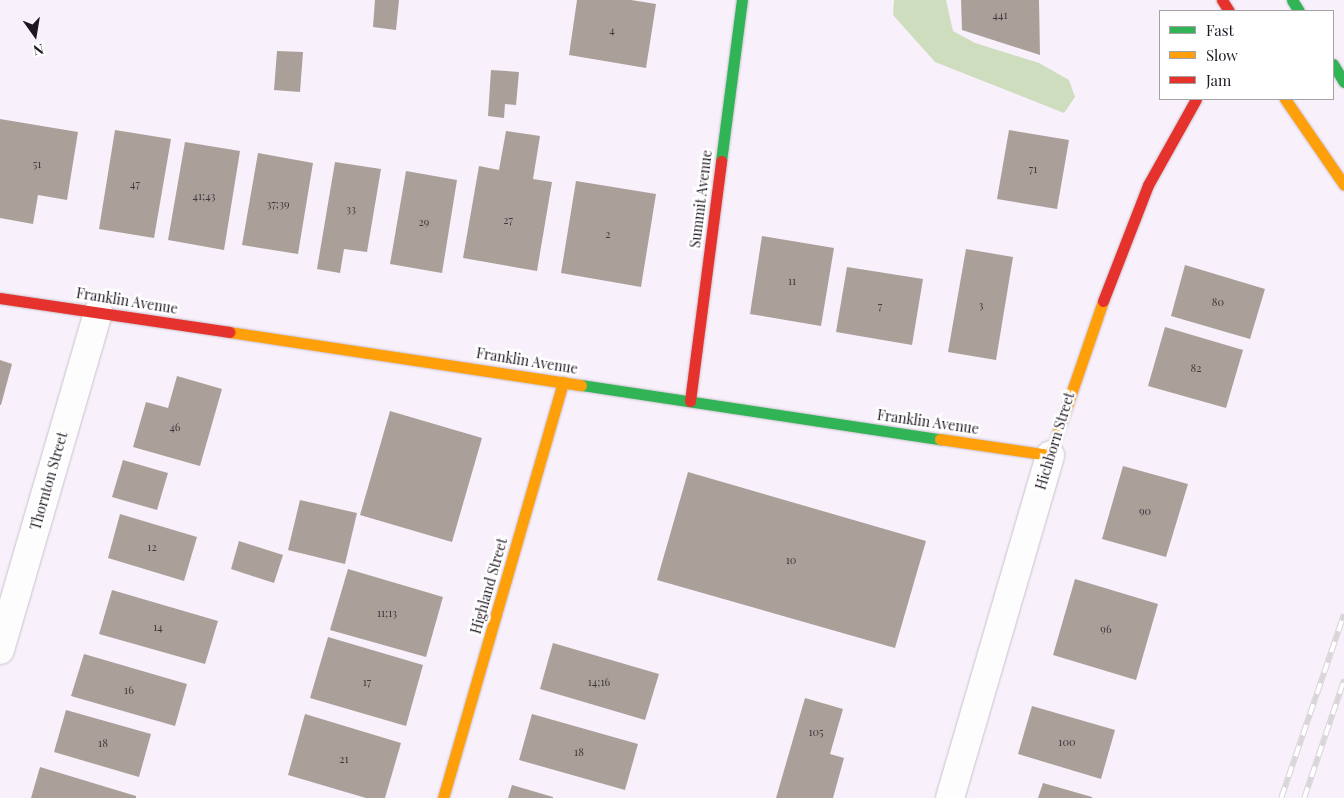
<!DOCTYPE html>
<html>
<head>
<meta charset="utf-8">
<style>
	body { margin:0 }
	#map { position:relative; width:1344px; height:798px; overflow:hidden; background:#f8f0fb; font-family:"Playfair Display",serif }
	div>[style] { position:absolute }
	.forest>* { inset:0; background:#ceddbe }
	.building>* { inset:0; background:#aba099 }
	.roads { filter:drop-shadow(0 0 1px #c9c2cd) drop-shadow(0 0 1px #c9c2cd) }
	.street>* { height:28px; margin:-14px; padding:0 14px; transform-origin:14px; border-radius:14px; background:#fefdfe }
	.fast>* { height:11px; margin:-5.5px; padding:0 5.5px; transform-origin:5.5px; border-radius:5.5px; background:#30b455 }
	.slow>* { height:11px; margin:-5.5px; padding:0 5.5px; transform-origin:5.5px; border-radius:5.5px; background:#ff9f0a }
	.jam>* { height:11px; margin:-5.5px; padding:0 5.5px; transform-origin:5.5px; border-radius:5.5px; background:#e5322d }
	.rail>* { height:5.5px; margin-top:-2.75px; transform-origin:0; background:repeating-linear-gradient(90deg,#fff 0 11px,#d8d6d9 0 22px); box-sizing:border-box; border-block:1px solid #d8d6d9 }
	span { translate:-50% -50%; white-space:nowrap; text-align:center; line-height:1.15; -webkit-text-stroke:5px #fff; paint-order:stroke }
	.number-label { font-size:11px; color:#41383f }
	.number-label span { -webkit-text-stroke-width:0 }
	.street-label { font-size:14px; color:#1e1621 }
	.legend { position:absolute; left:1159px; top:10px; width:175px; height:90px; box-sizing:border-box; background:#fff; border:1px solid #a5a2a6; margin:0; padding:6px 9px; list-style:none; font-size:15px; color:#1e1621 }
	.legend li { display:flex; align-items:center; gap:10px; height:25px }
	.legend b { width:25px; border:1px solid #a5a2a6 }
	.north { position:absolute; left:10px; top:10px; width:50px; height:50px; -webkit-text-stroke:4px #fff; paint-order:stroke; rotate:167deg; font-size:14px; font-weight:700; line-height:20px; text-align:center; color:#1e1621 }
	.north::after { content:''; display:block; margin:auto; width:18px; height:22px; background:#1e1621; clip-path:polygon(50% 0,100% 100%,50% 72%,0 100%) }
</style>
</head>
<body>
<div id="map">
	<div class="forest">
		<div style="clip-path:polygon(894px 0,946px 0,953px 31px,975px 43px,1039px 63px,1069px 80px,1075px 97px,1064px 113px,935px 62px,893px 15px)"></div>
	</div>
	<div class="building">
		<div style="clip-path:polygon(375px 0,399px 0,396px 30px,373px 27px)"></div>
		<div style="clip-path:polygon(577px 0,631px 0,656px 4px,646px 68px,569px 55px)"></div>
		<div style="clip-path:polygon(961px 0,1039px 0,1040px 55px,962px 30px)"></div>
		<div style="clip-path:polygon(277px 51px,303px 52px,300px 92px,274px 90px)"></div>
		<div style="clip-path:polygon(491px 70px,519px 72px,516px 105px,505px 104px,504px 118px,488px 116px)"></div>
		<div style="clip-path:polygon(0 119px,78px 132px,67px 200px,38px 195px,33px 224px,0 218px)"></div>
		<div style="clip-path:polygon(115px 130px,171px 139px,154px 238px,99px 229px)"></div>
		<div style="clip-path:polygon(1009px 130px,1069px 140px,1057px 209px,997px 199px)"></div>
		<div style="clip-path:polygon(506px 131px,540px 136px,533px 179px,552px 182px,537px 271px,463px 258px,479px 166px,499px 170px)"></div>
		<div style="clip-path:polygon(185px 142px,240px 151px,224px 250px,168px 240px)"></div>
		<div style="clip-path:polygon(258px 153px,313px 163px,298px 254px,242px 245px)"></div>
		<div style="clip-path:polygon(335px 162px,381px 169px,367px 252px,344px 249px,340px 273px,317px 269px)"></div>
		<div style="clip-path:polygon(406px 171px,457px 180px,442px 273px,390px 264px)"></div>
		<div style="clip-path:polygon(576px 181px,656px 194px,641px 287px,561px 273px)"></div>
		<div style="clip-path:polygon(762px 236px,834px 248px,821px 326px,750px 314px)"></div>
		<div style="clip-path:polygon(966px 249px,1013px 257px,996px 360px,948px 352px)"></div>
		<div style="clip-path:polygon(1185px 265px,1265px 289px,1250px 339px,1171px 316px)"></div>
		<div style="clip-path:polygon(847px 267px,923px 279px,912px 345px,836px 332px)"></div>
		<div style="clip-path:polygon(1165px 327px,1243px 350px,1226px 408px,1148px 386px)"></div>
		<div style="clip-path:polygon(0 360px,12px 364px,1px 405px,0 405px)"></div>
		<div style="clip-path:polygon(177px 376px,222px 389px,200px 466px,133px 447px,146px 402px,168px 408px)"></div>
		<div style="clip-path:polygon(390px 411px,482px 438px,452px 542px,360px 515px)"></div>
		<div style="clip-path:polygon(123px 460px,168px 473px,157px 510px,112px 497px)"></div>
		<div style="clip-path:polygon(1123px 466px,1188px 484px,1166px 557px,1102px 539px)"></div>
		<div style="clip-path:polygon(688px 472px,926px 541px,895px 648px,657px 580px)"></div>
		<div style="clip-path:polygon(300px 500px,357px 513px,345px 564px,288px 550px)"></div>
		<div style="clip-path:polygon(120px 514px,197px 537px,184px 581px,108px 558px)"></div>
		<div style="clip-path:polygon(239px 541px,283px 555px,274px 583px,231px 569px)"></div>
		<div style="clip-path:polygon(348px 569px,443px 597px,426px 657px,330px 630px)"></div>
		<div style="clip-path:polygon(1075px 579px,1158px 604px,1136px 680px,1053px 655px)"></div>
		<div style="clip-path:polygon(112px 590px,218px 621px,205px 664px,99px 634px)"></div>
		<div style="clip-path:polygon(328px 637px,423px 665px,406px 726px,310px 698px)"></div>
		<div style="clip-path:polygon(553px 643px,659px 674px,645px 720px,540px 689px)"></div>
		<div style="clip-path:polygon(84px 654px,187px 684px,175px 726px,71px 696px)"></div>
		<div style="clip-path:polygon(805px 698px,843px 709px,830px 754px,844px 758px,833px 798px,776px 798px)"></div>
		<div style="clip-path:polygon(1032px 706px,1115px 730px,1101px 779px,1018px 754px)"></div>
		<div style="clip-path:polygon(66px 710px,151px 734px,139px 777px,54px 752px)"></div>
		<div style="clip-path:polygon(305px 714px,401px 743px,385px 798px,366px 798px,288px 775px)"></div>
		<div style="clip-path:polygon(532px 714px,638px 744px,625px 790px,519px 760px)"></div>
		<div style="clip-path:polygon(40px 767px,136px 796px,136px 798px,31px 798px)"></div>
		<div style="clip-path:polygon(1043px 783px,1092px 797px,1092px 798px,1038px 798px)"></div>
		<div style="clip-path:polygon(512px 785px,553px 797px,553px 798px,508px 798px)"></div>
	</div>
	<div class="roads">
		<div class="street">
			<div style="left:0;top:650px;width:352px;rotate:-73.8deg"></div>
			<div style="left:950px;top:798px;width:357px;rotate:-73.7deg"></div>
		</div>
		<div class="fast">
			<div style="left:1292px;top:0;width:13px;rotate:58deg"></div>
			<div style="left:1333px;top:64px;width:21px;rotate:59deg"></div>
			<div style="left:721px;top:161px;width:162px;rotate:-82.6deg"></div>
			<div style="left:581px;top:385px;width:363px;rotate:8.6deg"></div>
		</div>
		<div class="slow">
			<div style="left:1285px;top:99px;width:104px;rotate:55.5deg"></div>
			<div style="left:229px;top:332px;width:356px;rotate:8.6deg"></div>
			<div style="left:940px;top:439px;width:111px;rotate:8.3deg"></div>
			<div style="left:1050px;top:455px;width:163px;rotate:-71deg"></div>
			<div style="left:443px;top:798px;width:433px;rotate:-73.9deg"></div>
		</div>
		<div class="jam">
			<div style="left:1222px;top:0;width:13px;rotate:58deg"></div>
			<div style="left:0;top:298px;width:232px;rotate:8.4deg"></div>
			<div style="left:1103px;top:301px;width:124px;rotate:-68.8deg"></div>
			<div style="left:1148px;top:185px;width:98px;rotate:-60.8deg"></div>
			<div style="left:690px;top:401px;width:242px;rotate:-82.6deg"></div>
		</div>
	</div>
	<div class="rail">
		<div style="left:1281px;top:798px;width:194px;rotate:-71.1deg"></div>
		<div style="left:1304px;top:798px;width:125px;rotate:-71.3deg"></div>
	</div>
	<div class="number-label">
		<span style="left:1000px;top:15px">441</span>
		<span style="left:612px;top:30px">4</span>
		<span style="left:37px;top:164px">51</span>
		<span style="left:1033px;top:169px">71</span>
		<span style="left:135px;top:184px">47</span>
		<span style="left:204px;top:196px">41;43</span>
		<span style="left:278px;top:204px">37;39</span>
		<span style="left:351px;top:209px">33</span>
		<span style="left:508px;top:220px">27</span>
		<span style="left:424px;top:222px">29</span>
		<span style="left:608px;top:234px">2</span>
		<span style="left:792px;top:281px">11</span>
		<span style="left:1218px;top:302px">80</span>
		<span style="left:981px;top:305px">3</span>
		<span style="left:880px;top:306px">7</span>
		<span style="left:1196px;top:368px">82</span>
		<span style="left:175px;top:427px">46</span>
		<span style="left:1145px;top:511px">90</span>
		<span style="left:152px;top:547px">12</span>
		<span style="left:791px;top:560px">10</span>
		<span style="left:387px;top:613px">11;13</span>
		<span style="left:158px;top:627px">14</span>
		<span style="left:1106px;top:629px">96</span>
		<span style="left:367px;top:682px">17</span>
		<span style="left:599px;top:682px">14;16</span>
		<span style="left:129px;top:690px">16</span>
		<span style="left:816px;top:732px">105</span>
		<span style="left:1067px;top:742px">100</span>
		<span style="left:103px;top:743px">18</span>
		<span style="left:579px;top:752px">18</span>
		<span style="left:344px;top:759px">21</span>
	</div>
	<div class="street-label">
		<span style="left:701px;top:199px;rotate:-83deg">Summit Avenue</span>
		<span style="left:127px;top:301px;rotate:9deg">Franklin Avenue</span>
		<span style="left:527px;top:361px;rotate:9deg">Franklin Avenue</span>
		<span style="left:928px;top:422px;rotate:8deg">Franklin Avenue</span>
		<span style="left:1055px;top:441px;rotate:-73deg">Hichborn Street</span>
		<span style="left:49px;top:481px;rotate:-74deg">Thornton Street</span>
		<span style="left:489px;top:586px;rotate:-74deg">Highland Street</span>
	</div>
	<ul class="legend">
	<li><b style="height:6px;background:#30b455"></b>Fast</li>
	<li><b style="height:6px;background:#ff9f0a"></b>Slow</li>
	<li><b style="height:6px;background:#e5322d"></b>Jam</li>
	</ul>
	<div class="north">N</div>
</div>
</body>
</html>
